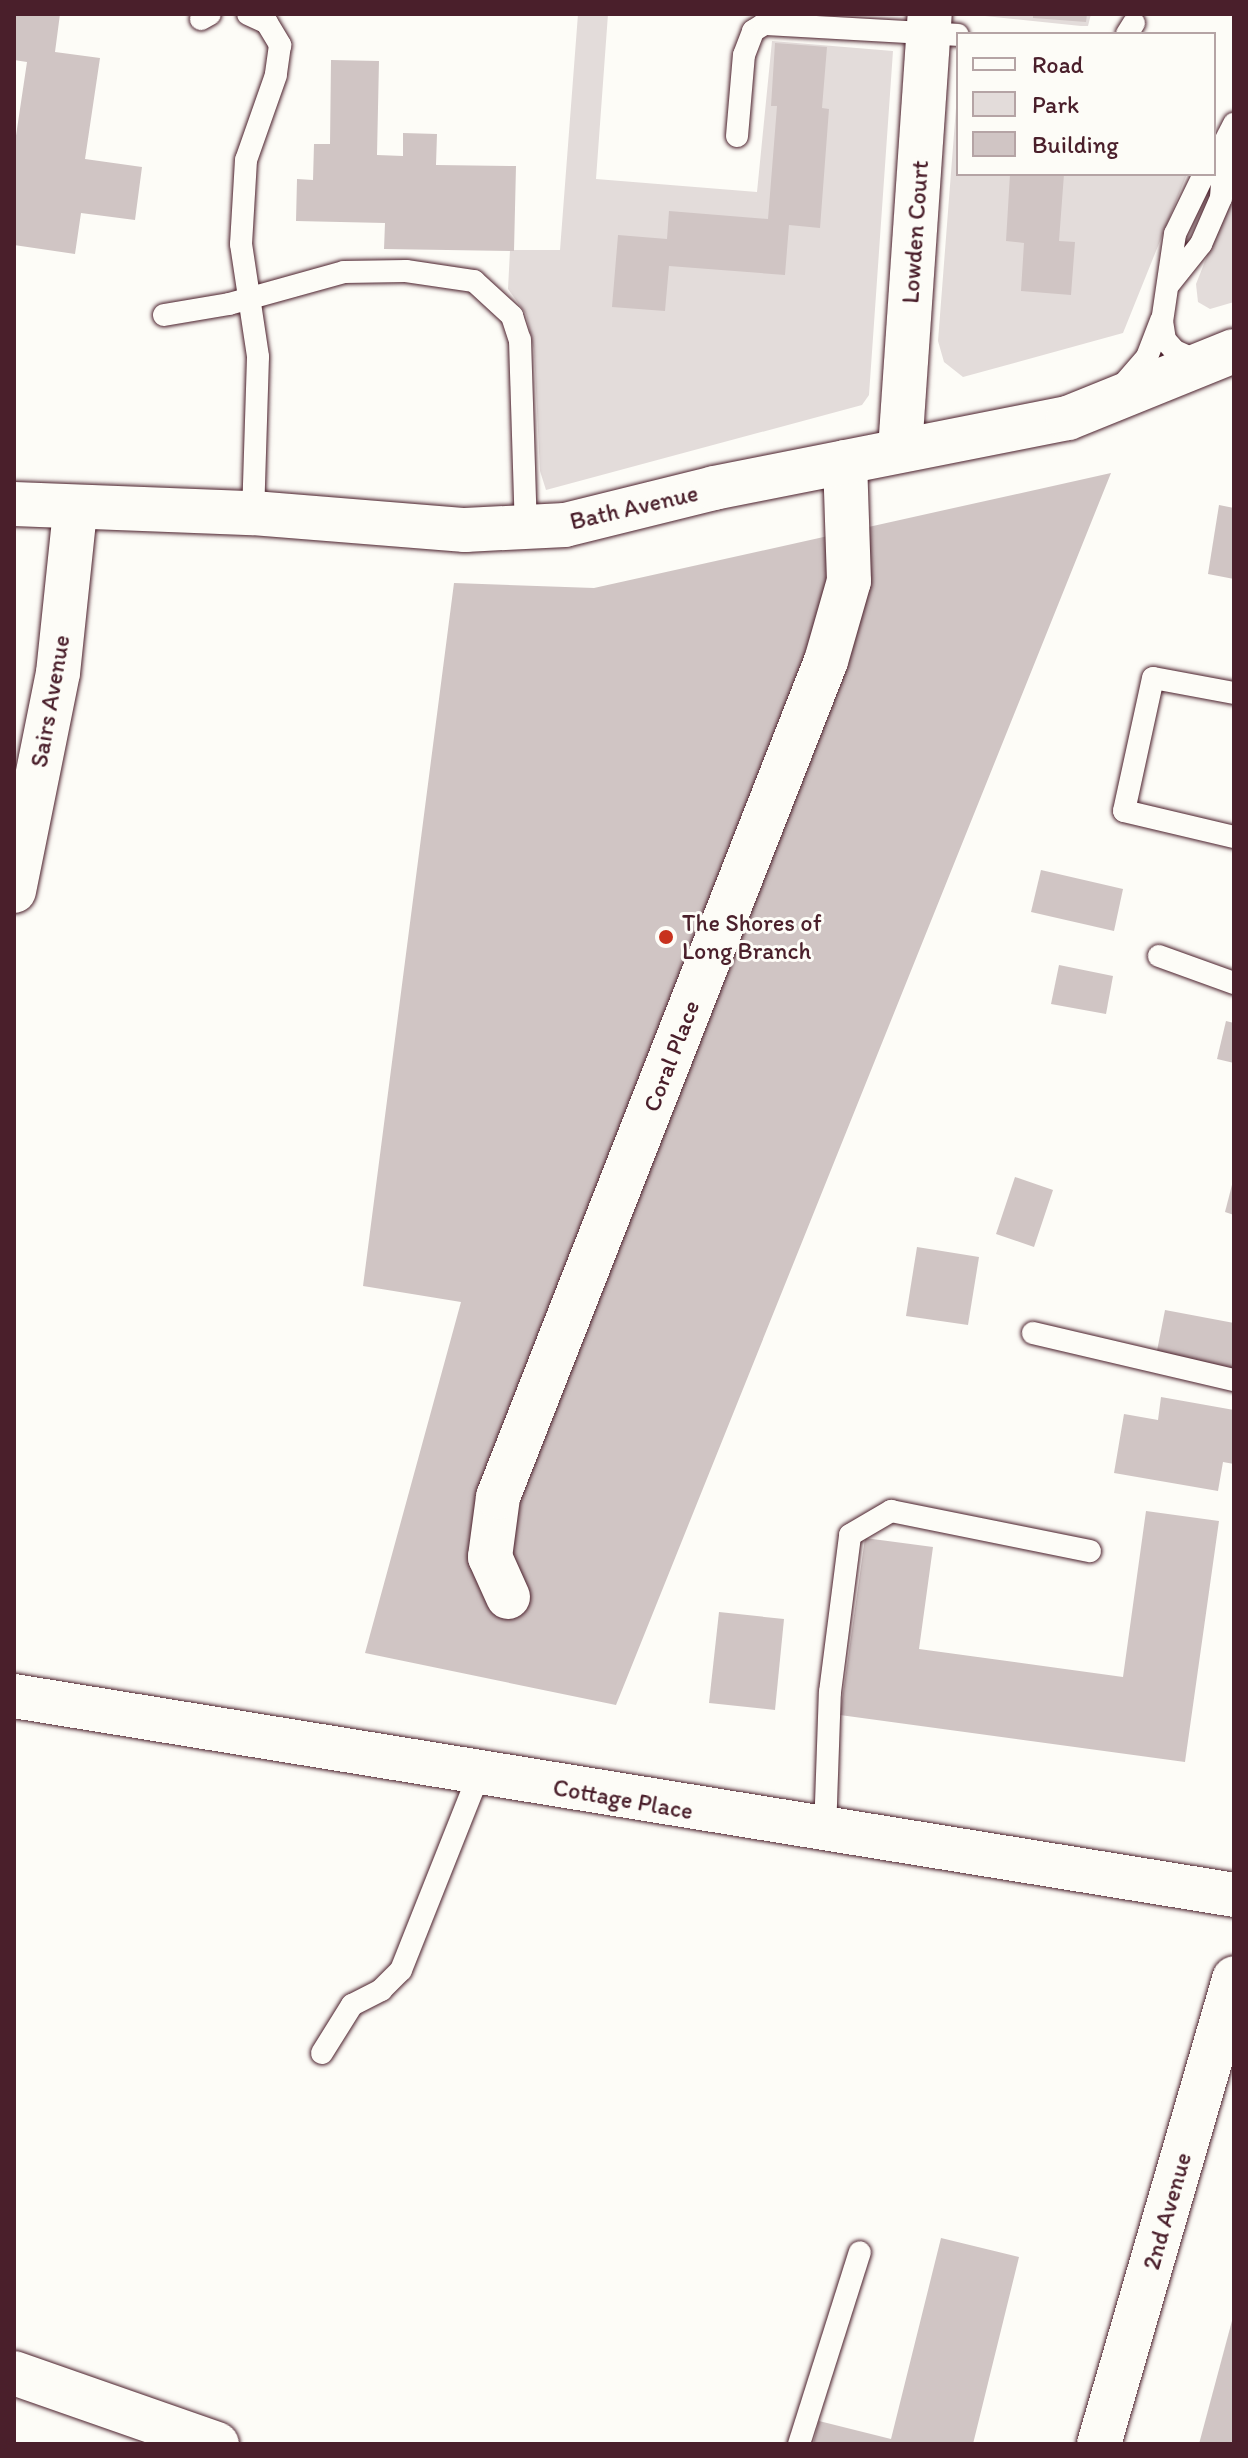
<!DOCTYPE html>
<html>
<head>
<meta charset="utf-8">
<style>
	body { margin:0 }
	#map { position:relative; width:1248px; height:2458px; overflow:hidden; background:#fdfcf7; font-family:Itim,sans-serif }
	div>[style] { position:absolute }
	.green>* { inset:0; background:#e3dcda }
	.building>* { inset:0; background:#d0c5c4 }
	.roads { filter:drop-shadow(0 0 2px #4a1f2b) drop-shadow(0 0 2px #4a1f2b) }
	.service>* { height:22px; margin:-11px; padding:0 11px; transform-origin:11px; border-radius:11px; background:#fdfcf7 }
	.minor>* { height:44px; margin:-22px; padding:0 22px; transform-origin:22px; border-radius:22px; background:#fdfcf7 }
	.tertiary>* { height:44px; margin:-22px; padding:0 22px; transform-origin:22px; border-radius:22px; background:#fdfcf7 }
	.dots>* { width:22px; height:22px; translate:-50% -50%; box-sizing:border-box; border:4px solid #fdfcf7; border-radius:50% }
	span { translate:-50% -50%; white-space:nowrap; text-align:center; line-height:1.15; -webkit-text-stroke:6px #fdfcf7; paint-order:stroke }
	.street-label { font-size:24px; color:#4a1f2b }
	.poi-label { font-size:24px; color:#4a1f2b }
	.left { translate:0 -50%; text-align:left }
	.frame { position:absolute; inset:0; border:16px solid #4a1f2b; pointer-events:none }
	.legend { position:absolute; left:956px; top:32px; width:260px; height:144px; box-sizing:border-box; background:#fdfcf7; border:2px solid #b5a4a5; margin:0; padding:10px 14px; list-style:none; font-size:24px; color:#4a1f2b }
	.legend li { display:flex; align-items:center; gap:16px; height:40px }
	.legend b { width:40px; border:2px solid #b5a4a5 }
</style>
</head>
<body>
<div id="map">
	<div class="green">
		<div style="clip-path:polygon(578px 14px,608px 14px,596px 179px,757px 192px,772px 41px,893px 51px,869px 395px,862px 405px,546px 490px,540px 471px,534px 350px,526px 314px,508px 289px,510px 250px,560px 250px)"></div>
		<div style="clip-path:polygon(966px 14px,1091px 14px,1088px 26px,1081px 26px)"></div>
		<div style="clip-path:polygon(958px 82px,958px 174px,1187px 174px,1123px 333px,963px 377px,944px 362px,938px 341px)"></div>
		<div style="clip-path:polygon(1234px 188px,1234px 302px,1210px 309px,1198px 302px,1196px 284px)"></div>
	</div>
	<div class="building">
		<div style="clip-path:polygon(14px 14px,60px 14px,55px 52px,100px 58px,85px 159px,142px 167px,135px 220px,81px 213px,75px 254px,14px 245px,14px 149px,27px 62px,14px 60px)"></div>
		<div style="clip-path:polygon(1033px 14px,1087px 14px,1086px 22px,1033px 18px)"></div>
		<div style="clip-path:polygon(775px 43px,827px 47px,822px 108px,829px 109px,820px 228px,789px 225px,785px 275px,669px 266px,665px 311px,612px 307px,618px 235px,667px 239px,669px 211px,768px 219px,777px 106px,771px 106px)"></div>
		<div style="clip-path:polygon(331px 60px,379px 61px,377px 155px,403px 156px,403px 133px,437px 134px,436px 165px,516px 166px,514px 251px,384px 249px,385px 223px,296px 221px,297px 179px,313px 180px,314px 144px,330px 144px)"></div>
		<div style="clip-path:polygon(1010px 174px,1064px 174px,1059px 241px,1075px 242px,1071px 295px,1021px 291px,1024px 243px,1006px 241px)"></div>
		<div style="clip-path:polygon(1111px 473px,616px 1705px,365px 1653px,461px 1302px,363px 1286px,454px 583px,594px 588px)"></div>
		<div style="clip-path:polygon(1219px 505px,1234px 508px,1234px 579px,1208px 574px)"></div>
		<div style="clip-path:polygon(1041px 870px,1123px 889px,1114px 931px,1031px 912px)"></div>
		<div style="clip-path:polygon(1059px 965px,1113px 976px,1106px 1014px,1051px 1004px)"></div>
		<div style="clip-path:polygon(1226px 1021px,1234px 1023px,1234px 1063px,1217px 1059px)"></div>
		<div style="clip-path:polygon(1015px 1177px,1053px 1190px,1034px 1247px,996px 1234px)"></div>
		<div style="clip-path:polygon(1233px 1181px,1234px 1182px,1234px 1215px,1225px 1212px)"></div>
		<div style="clip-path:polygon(917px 1247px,979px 1257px,968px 1325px,906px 1316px)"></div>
		<div style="clip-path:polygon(1165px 1310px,1234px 1323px,1234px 1370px,1156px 1356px)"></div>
		<div style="clip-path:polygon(1161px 1397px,1234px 1410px,1234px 1464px,1223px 1462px,1218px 1491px,1114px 1473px,1124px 1414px,1158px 1420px)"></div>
		<div style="clip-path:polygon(1146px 1511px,1219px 1521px,1185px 1762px,840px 1715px,865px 1538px,933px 1547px,919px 1649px,1123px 1677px)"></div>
		<div style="clip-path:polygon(719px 1612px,784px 1619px,775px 1710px,709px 1703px)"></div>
		<div style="clip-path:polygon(941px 2238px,1019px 2257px,973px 2444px,813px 2444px,819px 2421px,891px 2439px)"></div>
		<div style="clip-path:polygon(1233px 2317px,1234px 2444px,1199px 2444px)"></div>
	</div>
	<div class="roads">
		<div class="service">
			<div style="left:248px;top:14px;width:21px;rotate:25deg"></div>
			<div style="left:267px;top:23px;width:26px;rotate:59deg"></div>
			<div style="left:280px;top:45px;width:30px;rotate:98deg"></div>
			<div style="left:276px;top:75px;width:90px;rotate:109.4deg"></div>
			<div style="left:246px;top:160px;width:84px;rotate:93.4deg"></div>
			<div style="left:241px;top:244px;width:114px;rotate:81.4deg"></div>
			<div style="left:258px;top:357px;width:156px;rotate:91.8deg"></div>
			<div style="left:201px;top:19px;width:10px;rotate:-29deg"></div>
			<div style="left:1127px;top:34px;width:13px;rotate:-58deg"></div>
			<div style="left:737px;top:136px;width:81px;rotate:-85.1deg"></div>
			<div style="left:744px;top:55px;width:26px;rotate:-69deg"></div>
			<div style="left:753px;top:31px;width:13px;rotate:-32deg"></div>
			<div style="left:764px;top:24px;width:194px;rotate:3.2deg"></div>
			<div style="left:1215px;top:161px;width:42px;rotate:-62.8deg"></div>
			<div style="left:1170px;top:283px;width:50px;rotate:-51.5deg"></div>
			<div style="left:1201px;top:244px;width:50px;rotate:-66.5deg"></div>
			<div style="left:1221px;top:198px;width:47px;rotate:-86.3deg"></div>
			<div style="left:164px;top:315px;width:66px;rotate:-9.6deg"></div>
			<div style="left:229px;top:304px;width:119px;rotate:-15.5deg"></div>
			<div style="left:344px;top:272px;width:62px;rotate:-0.9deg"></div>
			<div style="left:406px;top:271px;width:69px;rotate:8.4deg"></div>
			<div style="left:474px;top:281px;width:52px;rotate:42.6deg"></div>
			<div style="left:512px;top:316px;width:25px;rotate:72deg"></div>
			<div style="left:520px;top:340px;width:187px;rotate:88.2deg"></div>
			<div style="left:1202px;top:363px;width:30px;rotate:-156deg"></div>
			<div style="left:1175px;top:351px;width:15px;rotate:-132deg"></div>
			<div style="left:1165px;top:340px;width:18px;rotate:-99deg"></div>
			<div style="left:1162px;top:322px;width:89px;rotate:-81.6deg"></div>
			<div style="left:1175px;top:234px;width:67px;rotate:-64.2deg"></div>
			<div style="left:1122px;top:386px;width:38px;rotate:-49deg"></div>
			<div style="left:1147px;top:357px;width:40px;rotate:-69deg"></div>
			<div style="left:1234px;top:693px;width:82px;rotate:-169.5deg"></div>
			<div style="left:1153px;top:678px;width:136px;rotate:102.3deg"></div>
			<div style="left:1124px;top:811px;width:113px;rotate:13.3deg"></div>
			<div style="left:1159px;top:956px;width:80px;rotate:19.8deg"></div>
			<div style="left:1033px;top:1333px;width:206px;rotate:13.2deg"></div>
			<div style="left:825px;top:1832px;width:140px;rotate:-88deg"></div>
			<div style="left:830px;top:1692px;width:158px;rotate:-82.7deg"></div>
			<div style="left:850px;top:1535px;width:48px;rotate:-30.3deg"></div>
			<div style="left:891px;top:1511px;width:203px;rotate:11.4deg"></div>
			<div style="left:322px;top:2053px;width:57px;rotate:-58deg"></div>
			<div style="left:352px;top:2005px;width:33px;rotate:-27deg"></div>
			<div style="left:381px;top:1990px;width:28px;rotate:-45deg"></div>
			<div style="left:401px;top:1970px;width:211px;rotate:-68.3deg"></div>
			<div style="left:799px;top:2444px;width:201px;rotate:-72.4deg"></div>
		</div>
		<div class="minor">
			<div style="left:900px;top:450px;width:437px;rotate:-86.1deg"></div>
			<div style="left:14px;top:891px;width:222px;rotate:-78.6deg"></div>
			<div style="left:58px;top:673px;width:164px;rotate:-84deg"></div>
			<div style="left:508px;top:1597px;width:44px;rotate:-114.2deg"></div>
			<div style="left:490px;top:1557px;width:61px;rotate:-82.4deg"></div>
			<div style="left:498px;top:1497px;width:898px;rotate:-68.58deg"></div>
			<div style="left:826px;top:661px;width:83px;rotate:-74deg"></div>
			<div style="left:849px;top:581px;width:119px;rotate:-91.9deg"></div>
			<div style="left:14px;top:1696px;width:1236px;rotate:9.26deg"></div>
			<div style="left:14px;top:2373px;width:215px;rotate:19.3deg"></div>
		</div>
		<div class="tertiary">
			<div style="left:14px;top:504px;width:239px;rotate:2.2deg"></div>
			<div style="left:253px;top:513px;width:213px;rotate:4.6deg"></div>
			<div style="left:465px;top:530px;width:100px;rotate:-2.9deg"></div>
			<div style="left:565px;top:525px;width:154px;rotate:-13.9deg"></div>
			<div style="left:714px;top:488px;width:361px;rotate:-11.2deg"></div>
			<div style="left:1068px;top:418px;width:179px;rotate:-22deg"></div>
			<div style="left:1099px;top:2444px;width:485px;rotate:-73.8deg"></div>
		</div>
	</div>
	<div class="dots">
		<div style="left:666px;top:937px;background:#c8321e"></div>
	</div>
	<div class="street-label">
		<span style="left:915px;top:232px;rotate:-86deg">Lowden Court</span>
		<span style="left:634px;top:507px;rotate:-13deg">Bath Avenue</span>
		<span style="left:50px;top:701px;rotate:-80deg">Sairs Avenue</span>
		<span style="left:671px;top:1056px;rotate:-69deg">Coral Place</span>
		<span style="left:623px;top:1799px;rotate:10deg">Cottage Place</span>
		<span style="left:1167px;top:2211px;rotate:-74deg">2nd Avenue</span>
	</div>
	<div class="poi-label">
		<span class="left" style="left:682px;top:937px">The Shores of<br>Long Branch</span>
	</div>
	<div class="frame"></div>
	<ul class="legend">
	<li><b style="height:10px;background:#fdfcf7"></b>Road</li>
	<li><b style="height:22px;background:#e3dcda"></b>Park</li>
	<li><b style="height:22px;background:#d0c5c4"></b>Building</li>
	</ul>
</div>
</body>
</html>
